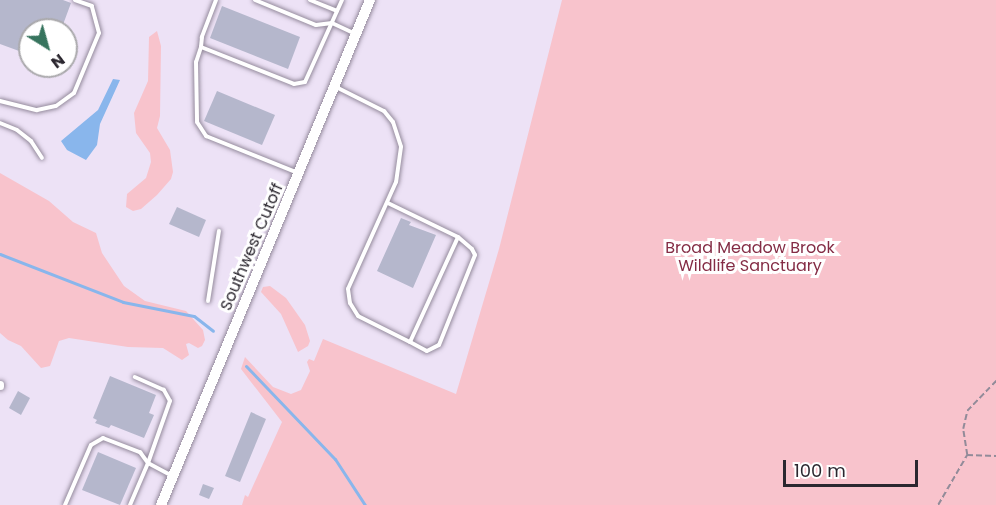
<!DOCTYPE html>
<html>
<head>
<meta charset="utf-8">
<style>
	body { margin:0 }
	#map { position:relative; width:996px; height:505px; overflow:hidden; background:#ede2f6; font-family:Poppins,sans-serif }
	div>[style] { position:absolute }
	.green>* { inset:0; background:#f8c3cc }
	.water>* { inset:0; background:#89b6ec }
	.stream>* { height:3px; margin:-1.5px; padding:0 1.5px; transform-origin:1.5px; border-radius:1.5px; background:#89b6ec }
	.building>* { inset:0; background:#b5b7cc }
	.path>* { height:1.5px; margin-top:-0.75px; transform-origin:0; background:repeating-linear-gradient(90deg,#928b99 0 6px,transparent 0 9px) }
	.roads { filter:drop-shadow(0 0 2px #948a9c) drop-shadow(0 0 2px #948a9c) }
	.lane>* { height:4px; margin:-2px; padding:0 2px; transform-origin:2px; border-radius:2px; background:#fff }
	.street>* { height:7px; margin:-3.5px; padding:0 3.5px; transform-origin:3.5px; border-radius:3.5px; background:#fff }
	.primary>* { height:10px; margin:-5px; padding:0 5px; transform-origin:5px; border-radius:5px; background:#fff }
	span { translate:-50% -50%; white-space:nowrap; text-align:center; line-height:1.15; -webkit-text-stroke:6px #fff; paint-order:stroke }
	.street-label { font-size:16px; color:#2b272f }
	.park-label { font-size:16px; color:#842c45 }
	.north { position:absolute; left:18px; top:18px; width:60px; height:60px; box-sizing:border-box; background:#fff; border:2px solid #aaa9ac; border-radius:50%; rotate:143deg; font-size:16px; font-weight:700; line-height:24px; text-align:center; color:#2b272f }
	.north::after { content:''; display:block; margin:auto; width:21px; height:27px; background:#37745e; clip-path:polygon(50% 0,100% 100%,50% 72%,0 100%) }
	.scale { position:absolute; left:783px; top:460px; width:135px; height:27px; box-sizing:border-box; border:3px solid #2b272f; border-top:0; padding-left:8px; font-size:18px; line-height:21px; white-space:nowrap; color:#2b272f; -webkit-text-stroke:4px #fff; paint-order:stroke }
</style>
</head>
<body>
<div id="map">
	<div class="green">
		<div style="clip-path:polygon(562px 0,996px 0,996px 505px,242px 505px,245px 495px,248px 497px,282px 422px,241px 369px,245px 357px,273px 387px,291px 394px,301px 390px,310px 371px,307px 362px,309px 359px,314px 361px,323px 339px,456px 394px,499px 249px)"></div>
		<div style="clip-path:polygon(157px 31px,161px 46px,160px 116px,157px 128px,170px 150px,173px 172px,171px 179px,157px 195px,141px 209px,133px 211px,126px 207px,127px 194px,146px 178px,151px 162px,150px 153px,136px 133px,134px 113px,148px 81px,149px 37px)"></div>
		<div style="clip-path:polygon(0 173px,49px 201px,73px 222px,96px 233px,102px 253px,124px 286px,145px 301px,186px 311px,203px 330px,205px 340px,202px 346px,198px 348px,189px 343px,186px 344px,189px 355px,182px 360px,163px 348px,128px 347px,69px 338px,59px 341px,50px 366px,41px 368px,21px 346px,8px 340px,0 333px)"></div>
		<div style="clip-path:polygon(270px 286px,286px 298px,305px 325px,310px 341px,308px 346px,298px 352px,281px 314px,261px 292px,263px 287px)"></div>
	</div>
	<div class="water">
		<div style="clip-path:polygon(113px 79px,120px 80px,100px 124px,97px 145px,86px 160px,67px 150px,61px 141px,98px 110px)"></div>
	</div>
	<div class="stream">
		<div style="left:0;top:254px;width:132px;rotate:21.3deg"></div>
		<div style="left:123px;top:302px;width:72px;rotate:11.2deg"></div>
		<div style="left:194px;top:316px;width:24px;rotate:38deg"></div>
		<div style="left:246px;top:366px;width:129px;rotate:46.3deg"></div>
		<div style="left:335px;top:459px;width:55px;rotate:56.9deg"></div>
	</div>
	<div class="building">
		<div style="clip-path:polygon(0 0,63px 0,71px 3px,61px 30px,30px 30px,30px 55px,0 44px)"></div>
		<div style="clip-path:polygon(222px 6px,300px 37px,288px 69px,210px 38px)"></div>
		<div style="clip-path:polygon(217px 91px,275px 115px,262px 145px,204px 121px)"></div>
		<div style="clip-path:polygon(177px 207px,206px 220px,199px 237px,169px 224px)"></div>
		<div style="clip-path:polygon(401px 218px,411px 222px,409px 225px,436px 235px,413px 288px,377px 271px)"></div>
		<div style="clip-path:polygon(110px 376px,156px 395px,149px 413px,154px 415px,144px 438px,111px 425px,109px 428px,95px 423px,97px 420px,93px 418px)"></div>
		<div style="clip-path:polygon(18px 391px,30px 398px,21px 415px,9px 408px)"></div>
		<div style="clip-path:polygon(251px 412px,266px 419px,240px 482px,225px 476px)"></div>
		<div style="clip-path:polygon(98px 452px,136px 468px,120px 505px,82px 490px)"></div>
		<div style="clip-path:polygon(203px 484px,214px 488px,209px 499px,199px 495px)"></div>
	</div>
	<div class="path">
		<div style="left:967px;top:455px;width:29px;rotate:2deg"></div>
		<div style="left:938px;top:505px;width:58px;rotate:-59.9deg"></div>
		<div style="left:967px;top:455px;width:26px;rotate:-99deg"></div>
		<div style="left:963px;top:429px;width:18px;rotate:-77deg"></div>
		<div style="left:967px;top:411px;width:42px;rotate:-46deg"></div>
	</div>
	<div class="roads">
		<div class="lane">
			<div style="left:216px;top:0;width:40px;rotate:111deg"></div>
			<div style="left:202px;top:37px;width:10px;rotate:96deg"></div>
			<div style="left:201px;top:47px;width:100px;rotate:21.7deg"></div>
			<div style="left:294px;top:84px;width:11px;rotate:-10deg"></div>
			<div style="left:305px;top:82px;width:90px;rotate:-65.7deg"></div>
			<div style="left:255px;top:0;width:66px;rotate:22.3deg"></div>
			<div style="left:316px;top:25px;width:16px;rotate:-7deg"></div>
			<div style="left:332px;top:23px;width:26px;rotate:25deg"></div>
			<div style="left:310px;top:0;width:29px;rotate:22deg"></div>
			<div style="left:201px;top:47px;width:16px;rotate:108deg"></div>
			<div style="left:196px;top:62px;width:60px;rotate:89deg"></div>
			<div style="left:197px;top:122px;width:17px;rotate:57deg"></div>
			<div style="left:206px;top:136px;width:99px;rotate:21.9deg"></div>
			<div style="left:336px;top:87px;width:54px;rotate:26.6deg"></div>
			<div style="left:384px;top:111px;width:14px;rotate:51deg"></div>
			<div style="left:393px;top:122px;width:26px;rotate:72deg"></div>
			<div style="left:401px;top:147px;width:35px;rotate:98deg"></div>
			<div style="left:396px;top:182px;width:117px;rotate:114.2deg"></div>
			<div style="left:348px;top:289px;width:14px;rotate:82deg"></div>
			<div style="left:350px;top:303px;width:15px;rotate:58deg"></div>
			<div style="left:358px;top:316px;width:58px;rotate:26.6deg"></div>
			<div style="left:410px;top:342px;width:115px;rotate:-65.4deg"></div>
			<div style="left:458px;top:237px;width:78px;rotate:-154.1deg"></div>
			<div style="left:0;top:101px;width:38px;rotate:14deg"></div>
			<div style="left:37px;top:110px;width:19px;rotate:-12deg"></div>
			<div style="left:56px;top:106px;width:22px;rotate:-36deg"></div>
			<div style="left:74px;top:93px;width:65px;rotate:-67.4deg"></div>
			<div style="left:99px;top:33px;width:28px;rotate:-105deg"></div>
			<div style="left:92px;top:6px;width:18px;rotate:-161deg"></div>
			<div style="left:0;top:123px;width:18px;rotate:22deg"></div>
			<div style="left:17px;top:130px;width:18px;rotate:38deg"></div>
			<div style="left:31px;top:141px;width:20px;rotate:57deg"></div>
			<div style="left:208px;top:301px;width:71px;rotate:-81.1deg"></div>
			<div style="left:410px;top:342px;width:19px;rotate:28deg"></div>
			<div style="left:427px;top:351px;width:13px;rotate:-27deg"></div>
			<div style="left:439px;top:345px;width:97px;rotate:-68.2deg"></div>
			<div style="left:475px;top:255px;width:7px;rotate:-117deg"></div>
			<div style="left:472px;top:249px;width:18px;rotate:-139deg"></div>
			<div style="left:65px;top:505px;width:65px;rotate:-66.6deg"></div>
			<div style="left:91px;top:445px;width:14px;rotate:-30deg"></div>
			<div style="left:103px;top:438px;width:40px;rotate:21deg"></div>
			<div style="left:140px;top:452px;width:14px;rotate:54deg"></div>
			<div style="left:148px;top:463px;width:27px;rotate:28deg"></div>
			<div style="left:130px;top:505px;width:46px;rotate:-66.8deg"></div>
			<div style="left:148px;top:463px;width:66px;rotate:-70.5deg"></div>
			<div style="left:170px;top:401px;width:13px;rotate:-119deg"></div>
			<div style="left:164px;top:390px;width:32px;rotate:-156deg"></div>
		</div>
		<div class="street">
			<div style="left:0;top:384px;width:2px;rotate:90deg"></div>
		</div>
		<div class="primary">
			<div style="left:161px;top:505px;width:547px;rotate:-67.52deg"></div>
		</div>
	</div>
	<div class="street-label">
		<span style="left:252px;top:247px;rotate:-67deg">Southwest Cutoff</span>
	</div>
	<div class="park-label">
		<span style="left:750px;top:257px">Broad Meadow Brook<br>Wildlife Sanctuary</span>
	</div>
	<div class="north">N</div>
	<div class="scale">100 m</div>
</div>
</body>
</html>
